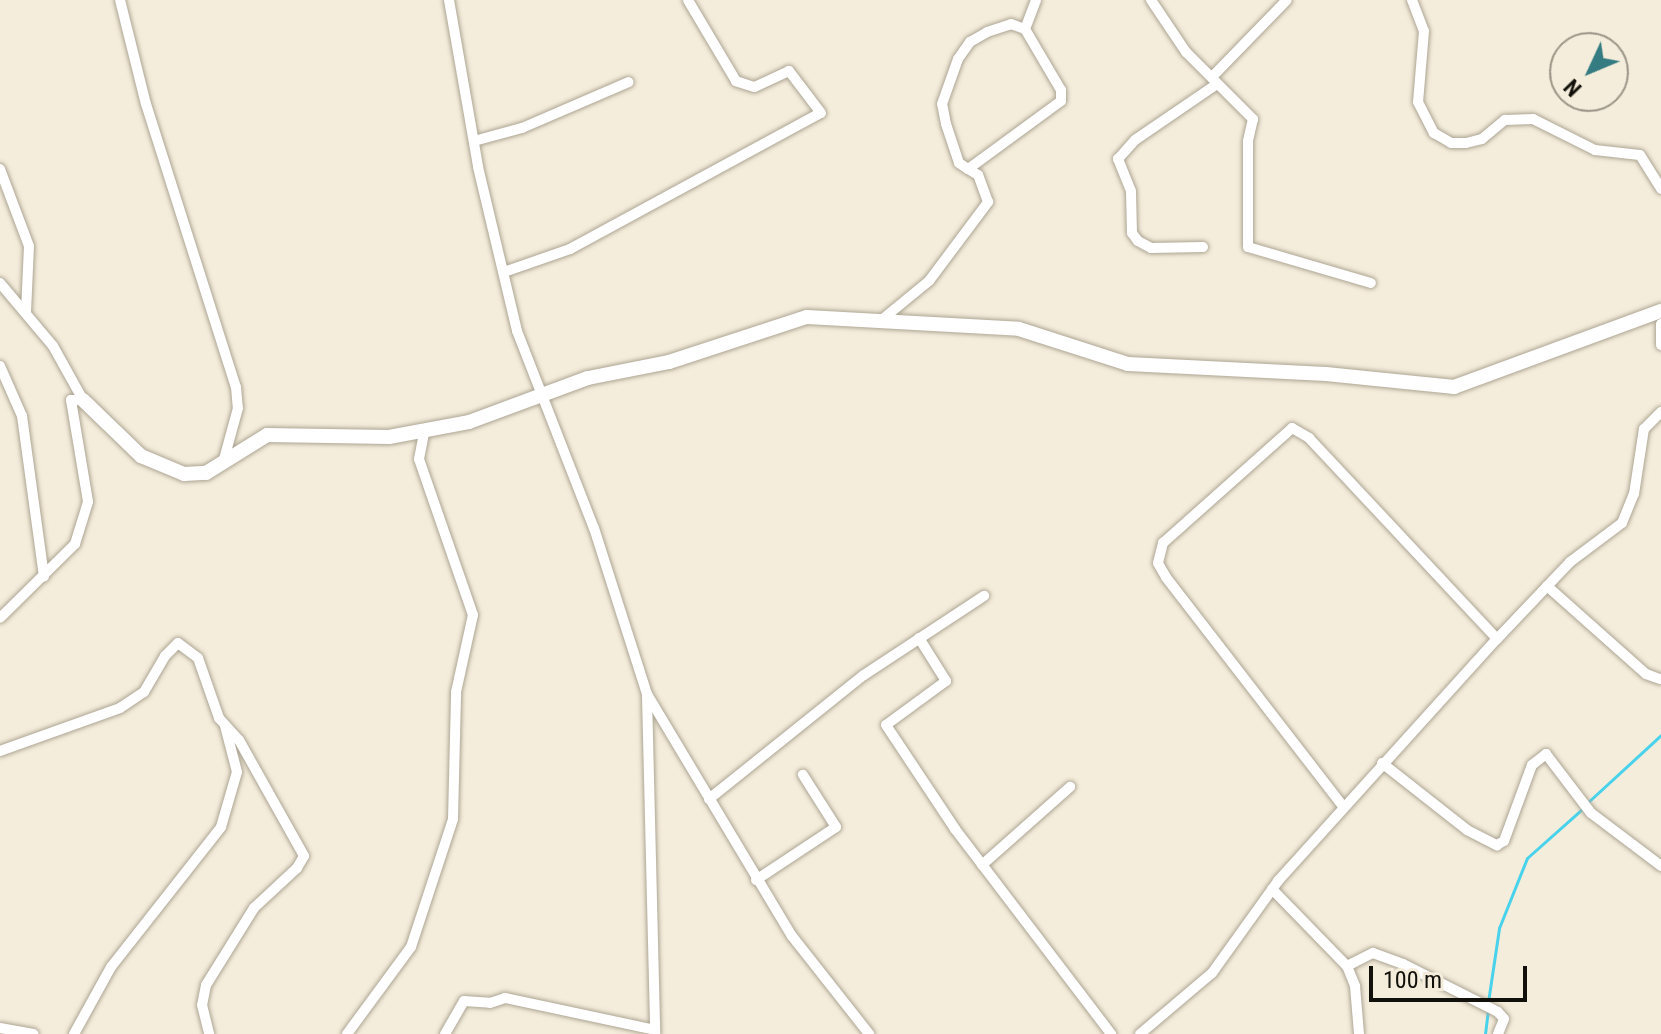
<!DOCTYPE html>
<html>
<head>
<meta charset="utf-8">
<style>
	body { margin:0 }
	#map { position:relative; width:1661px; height:1034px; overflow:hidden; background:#f5eddb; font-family:"Roboto Condensed",sans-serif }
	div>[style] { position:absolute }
	.stream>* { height:3px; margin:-1.5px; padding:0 1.5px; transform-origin:1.5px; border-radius:1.5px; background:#48d2ec }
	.roads { filter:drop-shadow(0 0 2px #ada594) drop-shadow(0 0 2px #ada594) }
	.street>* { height:10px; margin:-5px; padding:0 5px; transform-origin:5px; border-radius:5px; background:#fff }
	.secondary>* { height:14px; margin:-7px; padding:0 7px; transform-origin:7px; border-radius:7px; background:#fff }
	span { translate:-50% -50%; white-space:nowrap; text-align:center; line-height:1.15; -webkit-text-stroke:6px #f5eddb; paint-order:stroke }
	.north { position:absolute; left:1549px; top:32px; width:80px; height:80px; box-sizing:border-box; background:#f5eddb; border:2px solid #9a9587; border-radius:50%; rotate:226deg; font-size:22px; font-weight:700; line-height:32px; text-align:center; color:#12100a }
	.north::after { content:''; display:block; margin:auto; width:28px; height:36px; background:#347c82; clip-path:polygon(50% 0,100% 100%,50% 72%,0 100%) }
	.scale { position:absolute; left:1369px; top:966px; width:158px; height:36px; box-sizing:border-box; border:4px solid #12100a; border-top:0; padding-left:10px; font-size:24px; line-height:28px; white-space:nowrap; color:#12100a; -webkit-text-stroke:6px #f5eddb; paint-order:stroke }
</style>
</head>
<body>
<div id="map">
	<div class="stream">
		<div style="left:1587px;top:803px;width:100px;rotate:-42.6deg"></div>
		<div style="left:1488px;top:1002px;width:75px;rotate:-81.5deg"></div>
		<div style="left:1499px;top:928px;width:75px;rotate:-68.2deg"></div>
		<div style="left:1527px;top:858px;width:74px;rotate:-41.7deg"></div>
		<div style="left:1485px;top:1034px;width:24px;rotate:-83deg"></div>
	</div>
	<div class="roads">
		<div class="street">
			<div style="left:120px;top:0;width:107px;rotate:76deg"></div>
			<div style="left:146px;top:104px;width:297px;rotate:72.4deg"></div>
			<div style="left:236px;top:387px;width:21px;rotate:85deg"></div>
			<div style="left:238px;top:408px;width:57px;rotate:105.3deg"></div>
			<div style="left:449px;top:0;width:169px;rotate:80.1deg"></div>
			<div style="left:478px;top:167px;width:169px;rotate:76.6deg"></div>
			<div style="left:517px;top:331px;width:212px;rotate:68.7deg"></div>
			<div style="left:594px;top:528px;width:174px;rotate:72.3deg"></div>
			<div style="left:647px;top:694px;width:282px;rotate:59.1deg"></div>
			<div style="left:792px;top:936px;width:125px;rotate:51.8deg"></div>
			<div style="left:1151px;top:0;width:63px;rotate:56.1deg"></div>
			<div style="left:1186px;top:52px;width:95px;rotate:45deg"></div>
			<div style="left:1253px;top:119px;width:23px;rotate:103deg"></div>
			<div style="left:1248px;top:141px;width:106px;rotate:90deg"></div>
			<div style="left:1248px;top:247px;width:128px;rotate:16.3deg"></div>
			<div style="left:1412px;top:0;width:33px;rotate:69deg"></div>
			<div style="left:1424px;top:31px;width:71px;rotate:94.8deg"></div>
			<div style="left:1418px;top:102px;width:35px;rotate:63deg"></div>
			<div style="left:1434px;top:133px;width:20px;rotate:30deg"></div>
			<div style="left:1451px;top:143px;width:15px"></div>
			<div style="left:1466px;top:143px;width:16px;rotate:-14deg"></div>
			<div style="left:1482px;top:139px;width:30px;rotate:-40deg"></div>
			<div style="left:1505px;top:120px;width:28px;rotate:-2deg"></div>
			<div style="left:1533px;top:119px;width:69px;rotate:26.6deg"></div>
			<div style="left:1595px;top:150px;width:45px;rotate:6.3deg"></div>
			<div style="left:1640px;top:155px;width:40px;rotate:58deg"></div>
			<div style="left:1025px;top:29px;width:31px;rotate:-69deg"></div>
			<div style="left:1212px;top:77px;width:107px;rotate:-45.8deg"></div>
			<div style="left:474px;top:141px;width:50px;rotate:-15.2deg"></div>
			<div style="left:522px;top:128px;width:116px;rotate:-23.3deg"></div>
			<div style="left:0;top:169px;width:82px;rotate:69.4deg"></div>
			<div style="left:29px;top:246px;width:67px;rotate:92.6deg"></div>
			<div style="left:1203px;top:247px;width:52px;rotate:178.9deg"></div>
			<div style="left:1151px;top:248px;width:15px;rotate:-152deg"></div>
			<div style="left:1138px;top:241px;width:10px;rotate:-127deg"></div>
			<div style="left:1132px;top:233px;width:42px;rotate:-91.4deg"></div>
			<div style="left:1131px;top:191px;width:35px;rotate:-112deg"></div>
			<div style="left:1118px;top:159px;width:25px;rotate:-48deg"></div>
			<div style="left:1135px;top:140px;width:99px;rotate:-34.3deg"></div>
			<div style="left:504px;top:272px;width:70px;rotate:-19.2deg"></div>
			<div style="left:570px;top:249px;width:285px;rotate:-28.5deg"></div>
			<div style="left:821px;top:113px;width:53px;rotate:-127.3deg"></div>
			<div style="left:789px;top:71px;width:38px;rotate:155deg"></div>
			<div style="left:754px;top:87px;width:19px;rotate:-162deg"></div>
			<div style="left:736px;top:81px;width:94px;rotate:-120.7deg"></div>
			<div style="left:0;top:283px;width:82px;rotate:49.9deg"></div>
			<div style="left:53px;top:346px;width:62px;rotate:60.9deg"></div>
			<div style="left:83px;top:400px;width:12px;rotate:180deg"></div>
			<div style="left:71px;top:400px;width:103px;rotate:80.5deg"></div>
			<div style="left:88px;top:502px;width:44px;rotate:107.2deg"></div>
			<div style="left:75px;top:544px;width:105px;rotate:135.4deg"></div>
			<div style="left:879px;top:322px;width:65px;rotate:-39.4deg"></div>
			<div style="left:929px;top:281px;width:99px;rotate:-53.2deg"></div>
			<div style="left:988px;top:202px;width:29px;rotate:-110deg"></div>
			<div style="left:978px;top:175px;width:12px;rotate:-149deg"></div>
			<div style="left:968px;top:169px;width:11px;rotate:-146deg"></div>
			<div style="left:959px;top:163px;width:41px;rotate:-108.4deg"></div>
			<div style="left:946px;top:124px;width:20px;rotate:-101deg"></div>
			<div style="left:942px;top:104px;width:48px;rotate:-70.4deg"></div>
			<div style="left:958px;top:59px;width:21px;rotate:-55deg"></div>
			<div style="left:970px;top:42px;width:20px;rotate:-30deg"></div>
			<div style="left:987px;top:32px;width:25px;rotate:-18deg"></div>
			<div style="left:1011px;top:24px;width:15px;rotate:20deg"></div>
			<div style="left:1025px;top:29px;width:71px;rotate:59.5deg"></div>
			<div style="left:1061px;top:90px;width:11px;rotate:90deg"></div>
			<div style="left:1061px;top:101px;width:115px;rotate:143.8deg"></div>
			<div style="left:1661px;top:324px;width:21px;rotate:90deg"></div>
			<div style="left:0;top:366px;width:55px;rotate:66.3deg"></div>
			<div style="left:22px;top:416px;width:162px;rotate:82.2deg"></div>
			<div style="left:1547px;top:586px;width:132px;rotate:41.6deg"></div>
			<div style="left:1646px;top:674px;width:15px;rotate:20deg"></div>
			<div style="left:919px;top:638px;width:51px;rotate:57.9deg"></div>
			<div style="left:946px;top:681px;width:74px;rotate:143.7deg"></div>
			<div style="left:886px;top:725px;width:125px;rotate:56.4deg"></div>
			<div style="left:955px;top:829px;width:258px;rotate:52.7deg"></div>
			<div style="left:647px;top:696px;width:338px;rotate:88.6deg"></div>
			<div style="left:0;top:751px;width:127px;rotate:-19.7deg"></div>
			<div style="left:120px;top:708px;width:29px;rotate:-34deg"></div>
			<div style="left:144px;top:692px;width:42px;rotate:-59.7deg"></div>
			<div style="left:165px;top:656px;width:18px;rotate:-45deg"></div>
			<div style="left:178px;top:643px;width:25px;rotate:37deg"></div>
			<div style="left:198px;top:658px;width:64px;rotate:70.7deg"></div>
			<div style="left:219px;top:718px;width:30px;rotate:48deg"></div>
			<div style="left:239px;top:740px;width:133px;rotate:60.7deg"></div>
			<div style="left:304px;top:856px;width:14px;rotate:120deg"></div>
			<div style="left:297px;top:868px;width:59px;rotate:137.1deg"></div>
			<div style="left:254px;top:908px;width:91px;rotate:121.9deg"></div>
			<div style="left:206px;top:985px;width:20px;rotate:101deg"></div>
			<div style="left:202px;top:1005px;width:30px;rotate:76deg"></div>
			<div style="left:1382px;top:763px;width:108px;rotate:38.2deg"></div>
			<div style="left:1467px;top:830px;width:34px;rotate:27deg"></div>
			<div style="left:1497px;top:845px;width:8px;rotate:-30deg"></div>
			<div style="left:1504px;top:841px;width:81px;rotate:-69.8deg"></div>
			<div style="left:1532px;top:765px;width:18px;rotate:-38deg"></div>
			<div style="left:1546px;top:754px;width:74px;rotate:52.7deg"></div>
			<div style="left:1591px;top:813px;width:88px;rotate:37.1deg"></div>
			<div style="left:709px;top:799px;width:198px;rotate:-38.7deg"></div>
			<div style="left:864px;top:675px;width:144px;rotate:-33.4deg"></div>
			<div style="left:1342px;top:805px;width:288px;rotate:-127.7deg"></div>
			<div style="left:1166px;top:577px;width:16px;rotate:-120deg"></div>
			<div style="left:1158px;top:563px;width:21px;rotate:-76deg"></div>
			<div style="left:1163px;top:543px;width:173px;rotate:-41.7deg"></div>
			<div style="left:1292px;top:428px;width:20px;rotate:30deg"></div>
			<div style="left:1309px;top:438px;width:275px;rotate:46.9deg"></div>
			<div style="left:982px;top:865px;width:118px;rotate:-41.6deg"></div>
			<div style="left:756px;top:880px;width:96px;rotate:-33.5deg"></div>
			<div style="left:836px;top:827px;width:62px;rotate:-122.4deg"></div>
			<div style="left:1272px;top:889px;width:107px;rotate:45.8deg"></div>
			<div style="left:1347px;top:966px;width:22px;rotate:68deg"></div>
			<div style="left:1355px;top:986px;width:48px;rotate:85.2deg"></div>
			<div style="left:1347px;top:966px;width:29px;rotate:-27deg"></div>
			<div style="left:1373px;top:953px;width:32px;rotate:20deg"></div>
			<div style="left:1403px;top:964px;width:106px;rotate:26.8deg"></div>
			<div style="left:1498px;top:1012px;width:9px;rotate:49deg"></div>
			<div style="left:1504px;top:1019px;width:16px;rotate:112deg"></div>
			<div style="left:0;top:1028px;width:34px;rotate:10deg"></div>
			<div style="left:74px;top:1034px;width:77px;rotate:-61.1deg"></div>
			<div style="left:111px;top:967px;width:178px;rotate:-51.8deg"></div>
			<div style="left:221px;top:827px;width:57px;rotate:-73.8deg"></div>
			<div style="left:237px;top:772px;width:48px;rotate:-104.6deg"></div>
			<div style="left:347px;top:1034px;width:108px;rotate:-53.7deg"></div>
			<div style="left:411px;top:947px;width:135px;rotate:-71.8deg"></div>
			<div style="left:453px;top:819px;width:127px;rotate:-88.6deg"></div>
			<div style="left:456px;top:692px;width:79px;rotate:-77.6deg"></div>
			<div style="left:473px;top:615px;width:165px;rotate:-109.1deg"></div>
			<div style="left:419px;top:459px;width:26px;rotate:-79deg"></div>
			<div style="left:445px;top:1034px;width:38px;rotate:-60deg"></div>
			<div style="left:464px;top:1001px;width:26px;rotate:4deg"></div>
			<div style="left:490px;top:1003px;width:16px;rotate:-18deg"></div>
			<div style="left:505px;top:998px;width:153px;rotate:12deg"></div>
			<div style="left:1140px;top:1034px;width:94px;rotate:-40.3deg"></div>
			<div style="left:1212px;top:973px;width:113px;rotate:-54.3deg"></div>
			<div style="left:1278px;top:881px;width:326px;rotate:-47.9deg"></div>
			<div style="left:1497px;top:639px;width:106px;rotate:-46.5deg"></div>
			<div style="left:1570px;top:562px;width:65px;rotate:-36.9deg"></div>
			<div style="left:1622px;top:523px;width:31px;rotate:-68deg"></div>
			<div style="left:1634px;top:494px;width:66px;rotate:-81.3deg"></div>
			<div style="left:1644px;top:429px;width:24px;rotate:-45deg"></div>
		</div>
		<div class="secondary">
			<div style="left:83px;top:400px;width:81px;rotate:44deg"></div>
			<div style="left:141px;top:456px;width:47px;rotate:22.7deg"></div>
			<div style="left:184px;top:474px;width:22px;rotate:-3deg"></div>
			<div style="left:206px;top:473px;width:72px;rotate:-31.9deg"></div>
			<div style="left:267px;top:435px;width:122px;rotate:0.9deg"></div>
			<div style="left:389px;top:437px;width:81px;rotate:-10.6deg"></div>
			<div style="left:469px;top:422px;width:127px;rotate:-20.3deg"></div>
			<div style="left:588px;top:378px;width:83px;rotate:-11.2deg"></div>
			<div style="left:669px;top:362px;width:145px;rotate:-18.1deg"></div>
			<div style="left:807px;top:317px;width:212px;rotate:3.2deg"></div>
			<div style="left:1019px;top:329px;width:114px;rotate:17.8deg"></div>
			<div style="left:1128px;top:364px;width:198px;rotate:2.9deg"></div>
			<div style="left:1326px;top:374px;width:129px;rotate:5.8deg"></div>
			<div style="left:1454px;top:387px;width:221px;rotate:-20.2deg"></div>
		</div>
	</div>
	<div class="north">N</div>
	<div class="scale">100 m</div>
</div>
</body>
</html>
